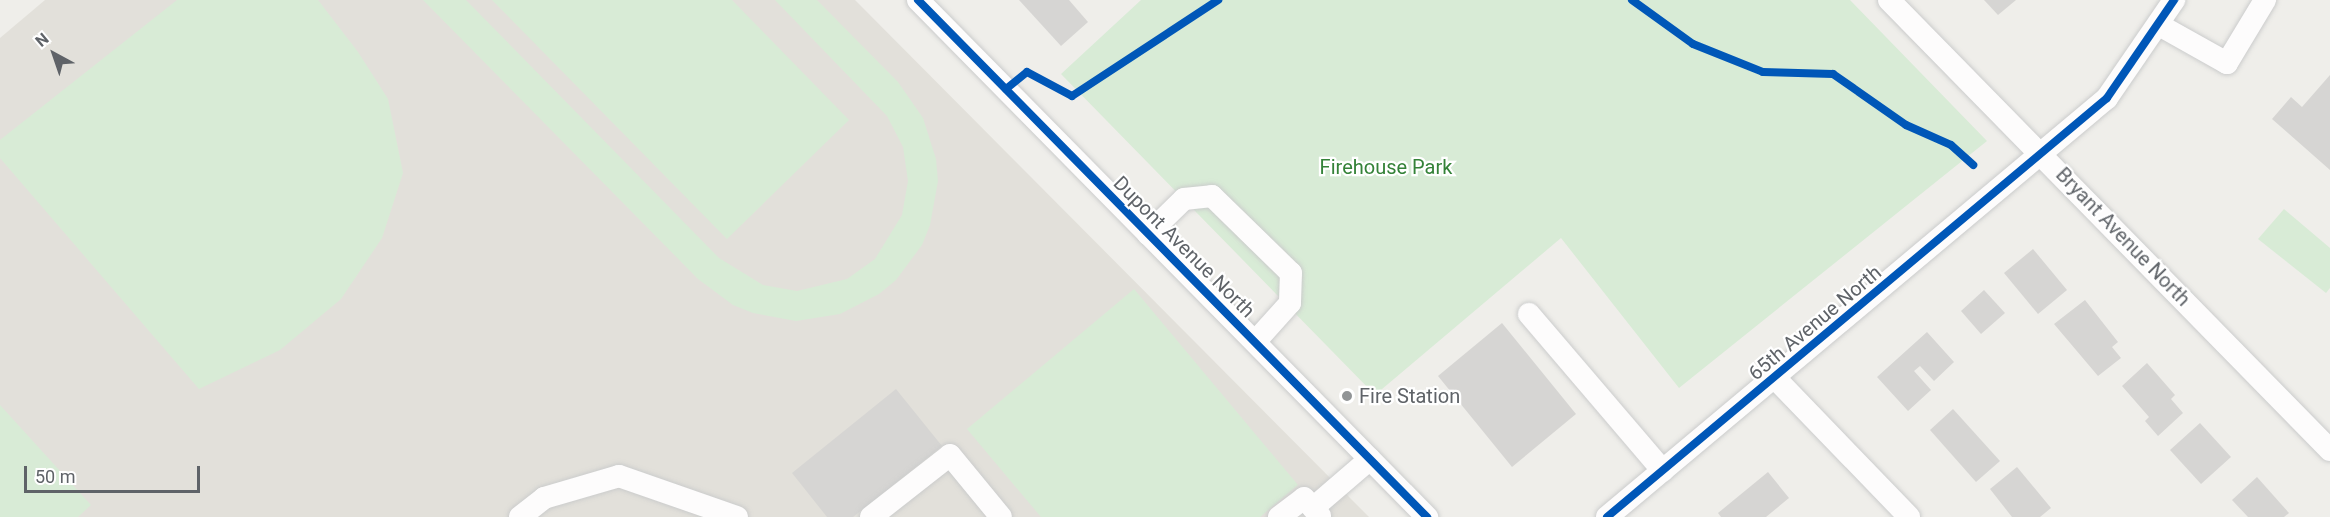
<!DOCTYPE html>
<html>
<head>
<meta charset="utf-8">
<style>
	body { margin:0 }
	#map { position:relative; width:2330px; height:517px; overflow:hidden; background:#efeeea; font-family:Roboto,sans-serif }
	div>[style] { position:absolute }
	.education>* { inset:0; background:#e2e0da }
	.green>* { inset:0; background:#d8ebd6 }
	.building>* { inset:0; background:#d6d5d3 }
	.roads { filter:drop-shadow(0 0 2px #cbcccc) drop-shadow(0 0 2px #cbcccc) }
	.minor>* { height:22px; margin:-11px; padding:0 11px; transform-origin:11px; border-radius:11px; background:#fdfcfc }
	.cycleway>* { height:8px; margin:-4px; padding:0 4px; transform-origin:4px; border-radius:4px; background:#0057b8 }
	.dots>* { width:16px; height:16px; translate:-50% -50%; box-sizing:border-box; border:3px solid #fff; border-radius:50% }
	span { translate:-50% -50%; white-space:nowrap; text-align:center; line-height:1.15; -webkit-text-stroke:4.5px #fff; paint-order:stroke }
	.park-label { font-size:20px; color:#348238 }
	.street-label { font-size:20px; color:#5f6368 }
	.poi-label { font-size:20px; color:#5f6368 }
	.left { translate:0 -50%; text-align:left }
	.north { position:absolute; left:24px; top:24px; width:60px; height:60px; -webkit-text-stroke:4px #fff; paint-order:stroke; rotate:320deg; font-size:16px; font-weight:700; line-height:24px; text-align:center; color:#5f6368 }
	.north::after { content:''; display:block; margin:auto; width:21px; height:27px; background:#5f6368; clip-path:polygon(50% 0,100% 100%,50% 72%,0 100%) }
	.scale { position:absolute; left:24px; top:466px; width:176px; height:27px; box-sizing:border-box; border:3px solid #5f6368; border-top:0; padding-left:8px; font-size:18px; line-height:21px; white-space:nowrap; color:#5f6368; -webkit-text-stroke:4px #fff; paint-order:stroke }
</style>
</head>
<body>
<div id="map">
	<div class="education">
		<div style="clip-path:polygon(45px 0,855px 0,1369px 517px,0 517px,0 38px)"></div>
	</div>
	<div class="green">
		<div style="clip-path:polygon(177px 0,318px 0,358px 52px,388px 99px,403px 173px,382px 238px,341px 299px,280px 350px,199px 389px,0 158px,0 140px)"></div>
		<div style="clip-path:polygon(423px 0,466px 0,719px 258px,763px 285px,797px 291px,847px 279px,875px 259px,902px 215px,908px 181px,903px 147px,887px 116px,775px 0,817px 0,898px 82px,923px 118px,936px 159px,938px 181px,930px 225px,922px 245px,896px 280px,879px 294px,840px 314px,796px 321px,753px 313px,733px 305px,698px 279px)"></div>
		<div style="clip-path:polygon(492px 0,732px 0,849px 120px,727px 239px)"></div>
		<div style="clip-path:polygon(1141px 0,1850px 0,1987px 141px,1679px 388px,1561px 238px,1375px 395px,1061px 74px)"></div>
		<div style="clip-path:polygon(2284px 209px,2330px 248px,2330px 288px,2326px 293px,2258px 239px)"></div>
		<div style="clip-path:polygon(1134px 289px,1298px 485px,1260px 517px,1041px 517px,967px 429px)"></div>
		<div style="clip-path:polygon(0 405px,91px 505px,78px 517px,0 517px)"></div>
	</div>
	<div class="building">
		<div style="clip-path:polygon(1019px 0,1069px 0,1088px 22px,1061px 46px)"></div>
		<div style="clip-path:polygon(1984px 0,2016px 0,1998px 15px)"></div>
		<div style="clip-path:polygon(2330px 75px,2330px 170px,2272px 119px,2291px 97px,2302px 107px)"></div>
		<div style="clip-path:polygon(2033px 249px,2067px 290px,2038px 314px,2004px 273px)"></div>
		<div style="clip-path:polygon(1984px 290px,2005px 313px,1981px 334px,1961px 311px)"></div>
		<div style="clip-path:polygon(2085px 300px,2118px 342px,2112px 347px,2121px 358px,2098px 376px,2054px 324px)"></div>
		<div style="clip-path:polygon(1502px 323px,1576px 414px,1512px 467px,1438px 376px)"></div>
		<div style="clip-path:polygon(1927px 332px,1954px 362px,1934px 381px,1920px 366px,1914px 371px,1931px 390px,1908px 411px,1877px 377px)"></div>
		<div style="clip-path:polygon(2147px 363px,2175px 395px,2171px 399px,2183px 413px,2158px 436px,2145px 421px,2149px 417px,2122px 386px)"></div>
		<div style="clip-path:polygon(896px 389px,942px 446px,853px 517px,827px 517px,792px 473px)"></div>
		<div style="clip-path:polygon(1953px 409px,2000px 461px,1976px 482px,1930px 430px)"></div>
		<div style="clip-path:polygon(2200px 423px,2231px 457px,2201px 484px,2170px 450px)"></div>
		<div style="clip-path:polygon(2017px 467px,2051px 508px,2040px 517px,2012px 517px,1990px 489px)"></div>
		<div style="clip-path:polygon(1768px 472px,1789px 498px,1766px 517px,1721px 517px,1718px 513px)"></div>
		<div style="clip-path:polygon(2257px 477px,2289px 513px,2284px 517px,2248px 517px,2232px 500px)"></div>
	</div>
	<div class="roads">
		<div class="minor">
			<div style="left:918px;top:0;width:726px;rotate:45.45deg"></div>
			<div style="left:1889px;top:0;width:630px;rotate:45.58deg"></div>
			<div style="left:2159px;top:25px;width:78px;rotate:29.2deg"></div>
			<div style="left:2227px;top:63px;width:74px;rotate:-58.9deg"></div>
			<div style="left:1148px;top:234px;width:50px;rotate:-44.2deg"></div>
			<div style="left:1184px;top:199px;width:28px;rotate:-6deg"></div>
			<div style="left:1212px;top:196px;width:110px;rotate:44.3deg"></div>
			<div style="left:1291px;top:273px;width:30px;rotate:92deg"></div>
			<div style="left:1290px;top:303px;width:52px;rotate:131.9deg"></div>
			<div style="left:1529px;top:314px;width:206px;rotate:49.5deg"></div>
			<div style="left:1775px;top:378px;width:193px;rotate:46deg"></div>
			<div style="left:1313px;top:508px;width:75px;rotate:-40.7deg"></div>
			<div style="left:520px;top:517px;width:31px;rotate:-38deg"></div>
			<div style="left:544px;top:498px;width:78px;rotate:-16.3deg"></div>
			<div style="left:619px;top:476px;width:125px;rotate:19.2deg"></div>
			<div style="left:871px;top:517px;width:100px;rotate:-38.1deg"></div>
			<div style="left:950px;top:455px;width:80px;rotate:50.6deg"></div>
			<div style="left:1279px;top:517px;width:31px;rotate:-37deg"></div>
			<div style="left:1304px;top:498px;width:24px;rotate:48deg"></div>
			<div style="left:1607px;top:517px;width:652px;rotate:-39.96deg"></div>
			<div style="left:2107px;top:98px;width:119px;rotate:-55.6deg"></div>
		</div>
	</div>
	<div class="cycleway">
		<div style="left:918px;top:0;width:726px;rotate:45.45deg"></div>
		<div style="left:1632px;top:0;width:75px;rotate:35.8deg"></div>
		<div style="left:1693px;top:44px;width:75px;rotate:21.8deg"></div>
		<div style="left:1763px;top:72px;width:70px;rotate:1.6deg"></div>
		<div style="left:1833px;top:74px;width:89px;rotate:34.9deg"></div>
		<div style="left:1906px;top:125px;width:49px;rotate:24deg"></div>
		<div style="left:1951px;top:145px;width:30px;rotate:42deg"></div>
		<div style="left:1006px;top:89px;width:27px;rotate:-39deg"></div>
		<div style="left:1027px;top:72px;width:51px;rotate:28.1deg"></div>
		<div style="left:1072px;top:96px;width:175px;rotate:-33.3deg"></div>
		<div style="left:1607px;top:517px;width:652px;rotate:-39.96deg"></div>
		<div style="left:2107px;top:98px;width:119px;rotate:-55.6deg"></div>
	</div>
	<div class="dots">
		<div style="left:1347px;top:396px;background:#919496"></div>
	</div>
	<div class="park-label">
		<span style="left:1386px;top:167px">Firehouse Park</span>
	</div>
	<div class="street-label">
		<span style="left:2123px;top:237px;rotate:46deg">Bryant Avenue North</span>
		<span style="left:1184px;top:247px;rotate:45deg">Dupont Avenue North</span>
		<span style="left:1815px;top:323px;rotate:-40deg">65th Avenue North</span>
	</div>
	<div class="poi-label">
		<span class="left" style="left:1359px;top:396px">Fire Station</span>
	</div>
	<div class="north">N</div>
	<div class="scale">50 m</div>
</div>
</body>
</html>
